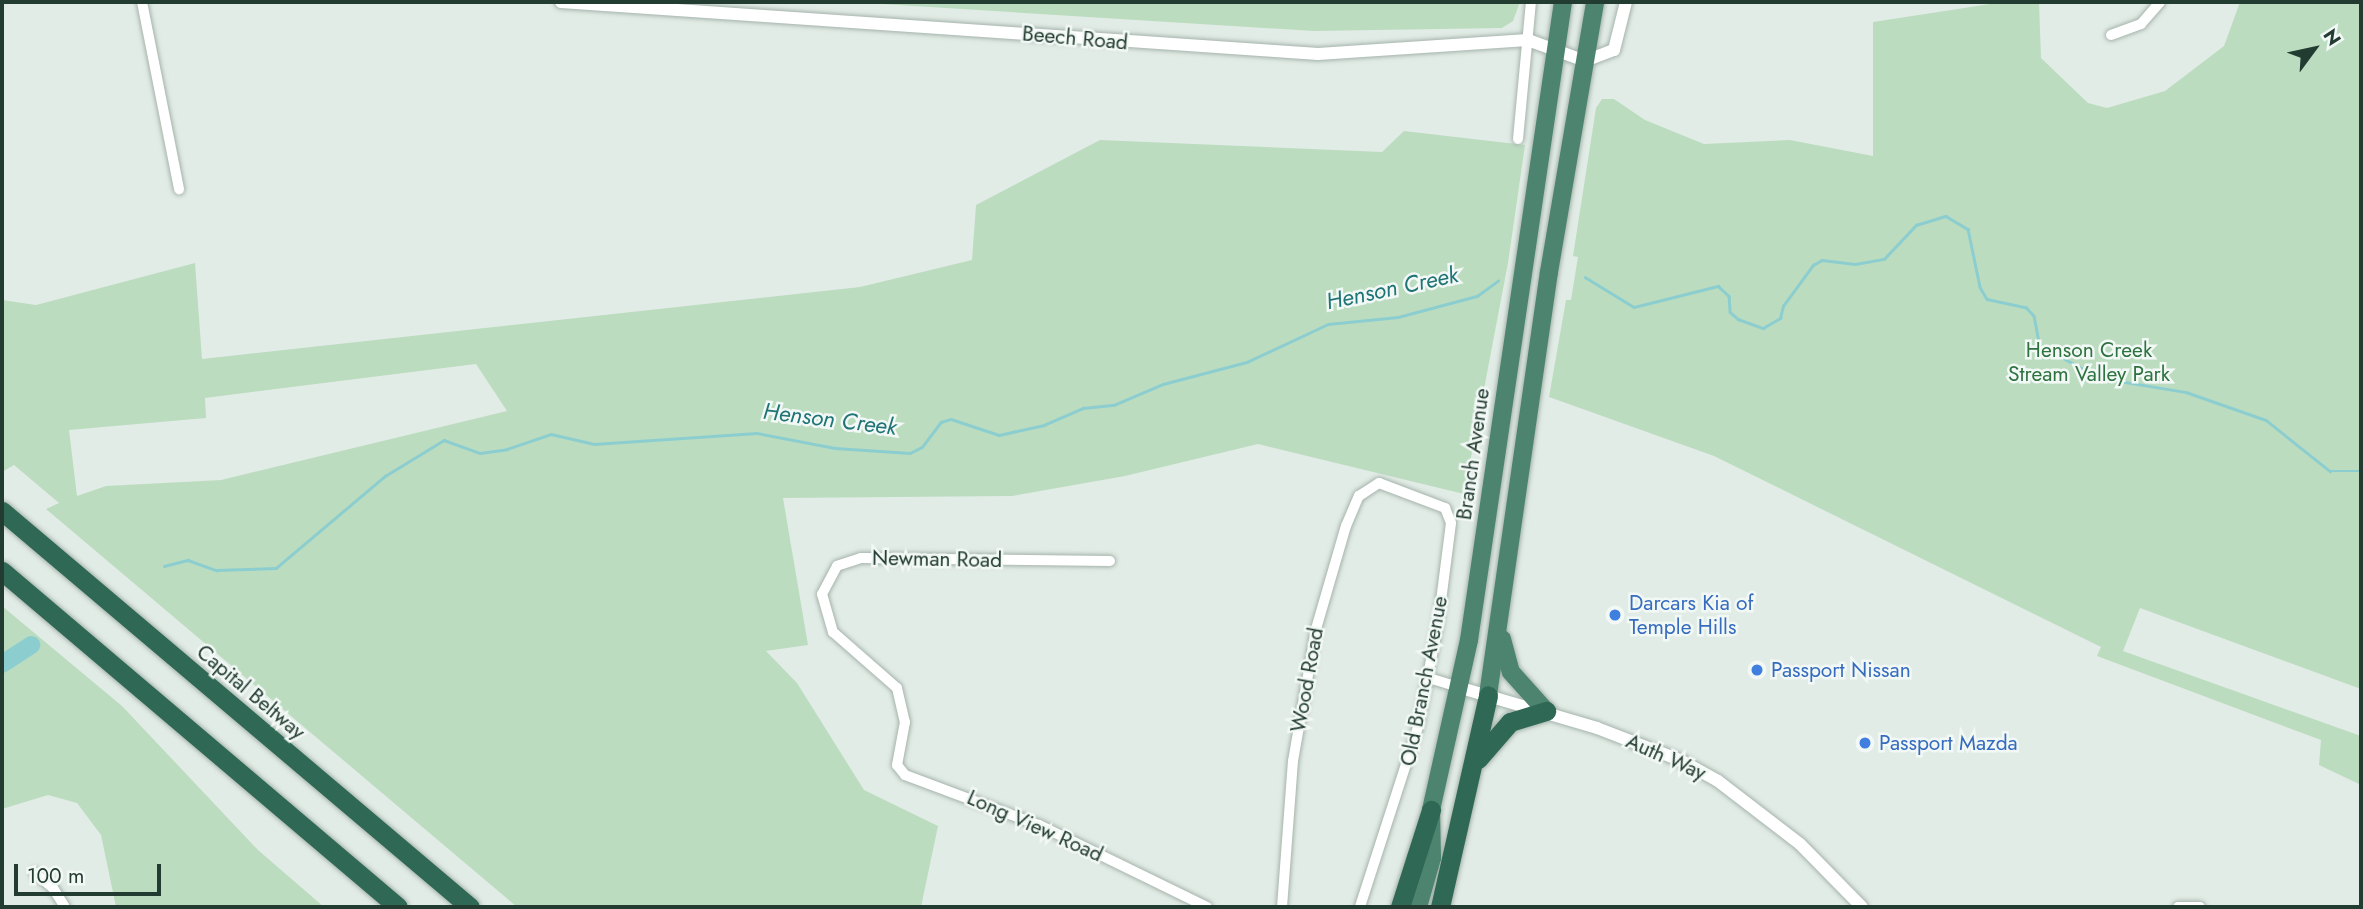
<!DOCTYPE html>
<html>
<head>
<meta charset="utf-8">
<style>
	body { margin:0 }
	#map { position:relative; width:2363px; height:909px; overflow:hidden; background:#e2ece6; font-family:Jost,sans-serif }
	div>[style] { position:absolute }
	.green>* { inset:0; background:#bcdcc0 }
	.stream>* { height:2.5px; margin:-1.25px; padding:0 1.25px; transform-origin:1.25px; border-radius:1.25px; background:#8ccecf }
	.river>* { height:18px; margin:-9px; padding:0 9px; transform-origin:9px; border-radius:9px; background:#8ccecf }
	.roads { filter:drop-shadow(0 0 2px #a5b4ac) drop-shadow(0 0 2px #a5b4ac) }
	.minor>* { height:10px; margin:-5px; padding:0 5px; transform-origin:5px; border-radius:5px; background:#fff }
	.tertiary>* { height:12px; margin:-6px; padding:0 6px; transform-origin:6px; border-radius:6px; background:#fff }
	.trunk>* { height:18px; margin:-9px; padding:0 9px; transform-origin:9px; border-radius:9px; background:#4c846f }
	.motorway>* { height:19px; margin:-9.5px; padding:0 9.5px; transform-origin:9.5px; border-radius:9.5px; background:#2f6854 }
	.dots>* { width:19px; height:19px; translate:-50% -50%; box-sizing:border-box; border:4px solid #f2f8f5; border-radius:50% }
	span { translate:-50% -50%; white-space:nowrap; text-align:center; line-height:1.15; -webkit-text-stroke:5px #f2f8f5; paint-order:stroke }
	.street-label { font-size:21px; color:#233c32 }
	.park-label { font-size:21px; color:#2e723f }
	.shop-label { font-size:21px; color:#366cbe }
	.left { translate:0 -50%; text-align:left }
	.water-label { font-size:23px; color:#1f7476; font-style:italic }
	.frame { position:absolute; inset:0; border:4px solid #233c32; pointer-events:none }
	.north { position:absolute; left:2279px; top:14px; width:70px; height:70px; -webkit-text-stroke:5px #f2f8f5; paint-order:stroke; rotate:57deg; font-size:19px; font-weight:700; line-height:28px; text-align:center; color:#233c32 }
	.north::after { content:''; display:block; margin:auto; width:24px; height:32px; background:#233c32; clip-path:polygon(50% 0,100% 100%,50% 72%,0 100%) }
	.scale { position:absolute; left:14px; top:864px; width:147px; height:32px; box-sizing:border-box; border:4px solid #233c32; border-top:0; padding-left:9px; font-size:21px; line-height:24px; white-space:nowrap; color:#233c32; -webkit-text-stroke:5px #f2f8f5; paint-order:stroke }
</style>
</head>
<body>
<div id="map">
	<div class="green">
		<div style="clip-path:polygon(850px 2px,1520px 2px,1513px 21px,1502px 28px,1314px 31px)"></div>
		<div style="clip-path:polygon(2003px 2px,2039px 2px,2041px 58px,2088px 103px,2107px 108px,2165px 91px,2224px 46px,2240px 2px,2361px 2px,2361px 689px,2140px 608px,2123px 651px,2361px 736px,2361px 785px,2319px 765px,2321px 740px,2097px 656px,2101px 647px,1714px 456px,1549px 397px,1566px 300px,1571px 300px,1578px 257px,1573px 256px,1596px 108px,1602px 99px,1614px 99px,1645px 120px,1704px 144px,1790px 140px,1873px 156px,1873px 22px)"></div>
		<div style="clip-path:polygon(evenodd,1404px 131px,1525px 145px,1508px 263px,1464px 494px,1258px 444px,1125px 476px,1012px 496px,783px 498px,808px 645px,766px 651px,797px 683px,864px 790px,938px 826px,921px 907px,517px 907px,46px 509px,59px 503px,14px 465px,2px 472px,2px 300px,36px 305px,195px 263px,202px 359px,860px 287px,972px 260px,976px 205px,1100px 140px,1382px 152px,1404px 131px,476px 364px,507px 411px,221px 480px,106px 486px,77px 496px,69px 430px,206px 418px,205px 398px,476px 364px)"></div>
		<div style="clip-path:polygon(2px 606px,122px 706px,258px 850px,324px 907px,116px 907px,101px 835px,77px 803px,48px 795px,2px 809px)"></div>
	</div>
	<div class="stream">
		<div style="left:1585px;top:277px;width:57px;rotate:31.5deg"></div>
		<div style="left:1634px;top:307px;width:87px;rotate:-14deg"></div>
		<div style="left:1718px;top:286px;width:15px;rotate:42deg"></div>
		<div style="left:1729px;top:296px;width:16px;rotate:86deg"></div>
		<div style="left:1730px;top:312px;width:11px;rotate:41deg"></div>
		<div style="left:1738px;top:319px;width:27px;rotate:20deg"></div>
		<div style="left:1763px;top:328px;width:20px;rotate:-30deg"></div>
		<div style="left:1780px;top:318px;width:12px;rotate:-76deg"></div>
		<div style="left:1783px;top:306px;width:51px;rotate:-53.8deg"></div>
		<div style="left:1813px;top:265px;width:10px;rotate:-29deg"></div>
		<div style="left:1822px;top:260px;width:33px;rotate:7deg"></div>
		<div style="left:1855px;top:264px;width:29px;rotate:-10deg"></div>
		<div style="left:1884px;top:259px;width:47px;rotate:-46.7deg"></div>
		<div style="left:1916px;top:225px;width:31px;rotate:-17deg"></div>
		<div style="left:1946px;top:216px;width:26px;rotate:31deg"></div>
		<div style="left:1968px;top:229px;width:59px;rotate:78.3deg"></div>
		<div style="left:1980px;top:287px;width:14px;rotate:60deg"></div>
		<div style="left:1987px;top:299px;width:40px;rotate:12deg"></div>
		<div style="left:2026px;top:307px;width:12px;rotate:48deg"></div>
		<div style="left:2034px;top:316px;width:31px;rotate:79deg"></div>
		<div style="left:2040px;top:346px;width:69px;rotate:27.7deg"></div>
		<div style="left:2101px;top:378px;width:86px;rotate:9.4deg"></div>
		<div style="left:2186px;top:392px;width:85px;rotate:19.3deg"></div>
		<div style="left:2266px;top:420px;width:82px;rotate:38.6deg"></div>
		<div style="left:2330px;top:471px;width:31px"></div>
		<div style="left:164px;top:566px;width:25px;rotate:-14deg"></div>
		<div style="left:188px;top:560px;width:30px;rotate:20deg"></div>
		<div style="left:216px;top:570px;width:60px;rotate:-1.9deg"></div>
		<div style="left:276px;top:568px;width:143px;rotate:-40.2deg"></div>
		<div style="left:385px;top:476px;width:69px;rotate:-31.4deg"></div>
		<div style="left:444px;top:440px;width:38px;rotate:20deg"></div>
		<div style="left:480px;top:453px;width:27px;rotate:-8deg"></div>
		<div style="left:507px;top:449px;width:46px;rotate:-18.8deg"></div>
		<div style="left:551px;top:434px;width:44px;rotate:13.1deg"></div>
		<div style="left:594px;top:444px;width:163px;rotate:-3.9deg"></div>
		<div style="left:757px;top:433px;width:79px;rotate:10.9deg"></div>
		<div style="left:835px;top:448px;width:75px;rotate:3.8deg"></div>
		<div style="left:910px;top:453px;width:13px;rotate:-27deg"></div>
		<div style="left:922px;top:447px;width:31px;rotate:-53deg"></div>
		<div style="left:941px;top:422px;width:10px;rotate:-17deg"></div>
		<div style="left:951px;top:419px;width:51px;rotate:18.4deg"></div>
		<div style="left:999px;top:435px;width:46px;rotate:-12.5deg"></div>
		<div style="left:1044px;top:425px;width:43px;rotate:-23.6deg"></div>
		<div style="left:1083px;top:408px;width:31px;rotate:-6deg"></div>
		<div style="left:1114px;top:405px;width:53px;rotate:-23.2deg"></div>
		<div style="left:1163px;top:384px;width:87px;rotate:-14.7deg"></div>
		<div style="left:1247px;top:362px;width:89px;rotate:-25.1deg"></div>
		<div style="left:1328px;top:324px;width:70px;rotate:-5.7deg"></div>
		<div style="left:1398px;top:317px;width:82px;rotate:-14.9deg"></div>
		<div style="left:1477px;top:296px;width:26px;rotate:-36deg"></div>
	</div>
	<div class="river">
		<div style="left:2px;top:664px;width:35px;rotate:-33deg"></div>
	</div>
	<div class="roads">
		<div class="minor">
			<div style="left:142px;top:2px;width:191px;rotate:78.8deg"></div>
			<div style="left:2111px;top:35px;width:32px;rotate:-20deg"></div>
			<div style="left:2141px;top:24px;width:29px;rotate:-49deg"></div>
			<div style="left:1518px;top:139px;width:138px;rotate:-84.6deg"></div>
			<div style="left:1110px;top:561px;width:249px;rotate:-179.3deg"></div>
			<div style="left:861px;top:558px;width:25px;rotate:162deg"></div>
			<div style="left:837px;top:566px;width:32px;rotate:118deg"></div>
			<div style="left:822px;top:594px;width:40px;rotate:74deg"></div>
			<div style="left:833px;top:632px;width:85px;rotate:41.2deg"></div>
			<div style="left:897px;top:688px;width:35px;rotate:77deg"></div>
			<div style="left:905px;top:722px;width:44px;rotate:100.5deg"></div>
			<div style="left:897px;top:765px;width:13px;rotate:51deg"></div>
			<div style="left:905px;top:775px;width:143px;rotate:20.5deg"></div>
			<div style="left:1039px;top:825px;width:187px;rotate:26deg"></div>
			<div style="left:1429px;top:678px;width:34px;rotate:17deg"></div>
			<div style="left:35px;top:873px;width:23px;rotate:40deg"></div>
			<div style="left:53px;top:888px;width:22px;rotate:58deg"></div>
			<div style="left:1282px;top:907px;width:146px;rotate:-85.7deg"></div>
			<div style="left:1293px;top:761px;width:134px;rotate:-80.1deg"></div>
			<div style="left:1316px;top:629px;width:107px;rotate:-73.8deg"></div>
			<div style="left:1346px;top:526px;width:33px;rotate:-67deg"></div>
			<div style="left:1359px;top:496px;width:24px;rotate:-33deg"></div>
			<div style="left:1379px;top:483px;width:71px;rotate:20.7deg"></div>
			<div style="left:1445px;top:508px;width:16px;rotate:68deg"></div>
			<div style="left:1451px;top:523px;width:102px;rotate:97.3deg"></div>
			<div style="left:1438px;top:624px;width:105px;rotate:101deg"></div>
			<div style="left:1418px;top:727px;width:189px;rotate:107.9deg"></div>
			<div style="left:2178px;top:907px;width:22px"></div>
		</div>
		<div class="tertiary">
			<div style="left:561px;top:2px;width:759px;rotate:3.93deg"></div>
			<div style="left:1318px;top:54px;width:210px;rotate:-3.8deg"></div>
			<div style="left:1528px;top:40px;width:61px;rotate:20.2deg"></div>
			<div style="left:1585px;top:61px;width:31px;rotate:-21deg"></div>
			<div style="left:1614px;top:50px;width:49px;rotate:-76deg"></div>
			<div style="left:1461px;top:688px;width:142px;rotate:16.4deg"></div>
			<div style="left:1597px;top:728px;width:89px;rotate:21.1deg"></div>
			<div style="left:1680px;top:760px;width:43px;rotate:28.9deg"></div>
			<div style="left:1718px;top:781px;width:103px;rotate:37.5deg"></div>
			<div style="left:1800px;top:844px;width:88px;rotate:45.5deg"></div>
		</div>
		<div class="trunk">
			<div style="left:1502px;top:639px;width:34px;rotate:75deg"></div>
			<div style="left:1511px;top:672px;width:52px;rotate:48.1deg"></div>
			<div style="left:1488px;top:695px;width:427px;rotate:-81.8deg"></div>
			<div style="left:1549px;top:272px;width:274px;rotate:-80.3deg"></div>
			<div style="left:1418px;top:907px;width:51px;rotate:-74.1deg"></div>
			<div style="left:1432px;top:858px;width:48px;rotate:-91.2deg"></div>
			<div style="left:1431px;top:810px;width:174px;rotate:-77.4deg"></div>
			<div style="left:1469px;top:640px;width:645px;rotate:-81.62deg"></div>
		</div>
		<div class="motorway">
			<div style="left:2px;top:511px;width:613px;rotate:40.24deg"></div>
			<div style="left:2px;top:571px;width:519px;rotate:40.31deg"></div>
			<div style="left:1478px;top:759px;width:49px;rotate:-49.1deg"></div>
			<div style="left:1510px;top:722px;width:38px;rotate:-17deg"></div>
			<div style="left:1400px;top:907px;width:102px;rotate:-72.3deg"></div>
			<div style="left:1440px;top:907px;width:217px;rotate:-77.2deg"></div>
		</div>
	</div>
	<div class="dots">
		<div style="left:1615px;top:615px;background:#3f7fe0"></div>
		<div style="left:1757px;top:670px;background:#3f7fe0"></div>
		<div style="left:1865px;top:743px;background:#3f7fe0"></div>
	</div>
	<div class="street-label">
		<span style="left:1075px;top:38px;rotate:5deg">Beech Road</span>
		<span style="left:1473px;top:454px;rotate:-82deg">Branch Avenue</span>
		<span style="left:937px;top:559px;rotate:1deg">Newman Road</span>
		<span style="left:1307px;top:680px;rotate:-80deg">Wood Road</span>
		<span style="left:1424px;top:681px;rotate:-79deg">Old Branch Avenue</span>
		<span style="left:251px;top:692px;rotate:40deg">Capital Beltway</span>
		<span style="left:1666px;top:757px;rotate:24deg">Auth Way</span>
		<span style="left:1035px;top:826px;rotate:24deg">Long View Road</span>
	</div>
	<div class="park-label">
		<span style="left:2089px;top:362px">Henson Creek<br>Stream Valley Park</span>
	</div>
	<div class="shop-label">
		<span class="left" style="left:1629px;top:615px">Darcars Kia of<br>Temple Hills</span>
		<span class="left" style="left:1771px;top:670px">Passport Nissan</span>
		<span class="left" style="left:1879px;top:743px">Passport Mazda</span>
	</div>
	<div class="water-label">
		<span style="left:1392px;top:288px;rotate:-12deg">Henson Creek</span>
		<span style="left:830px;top:419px;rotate:7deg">Henson Creek</span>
	</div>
	<div class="frame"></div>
	<div class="north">N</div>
	<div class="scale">100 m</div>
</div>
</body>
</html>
